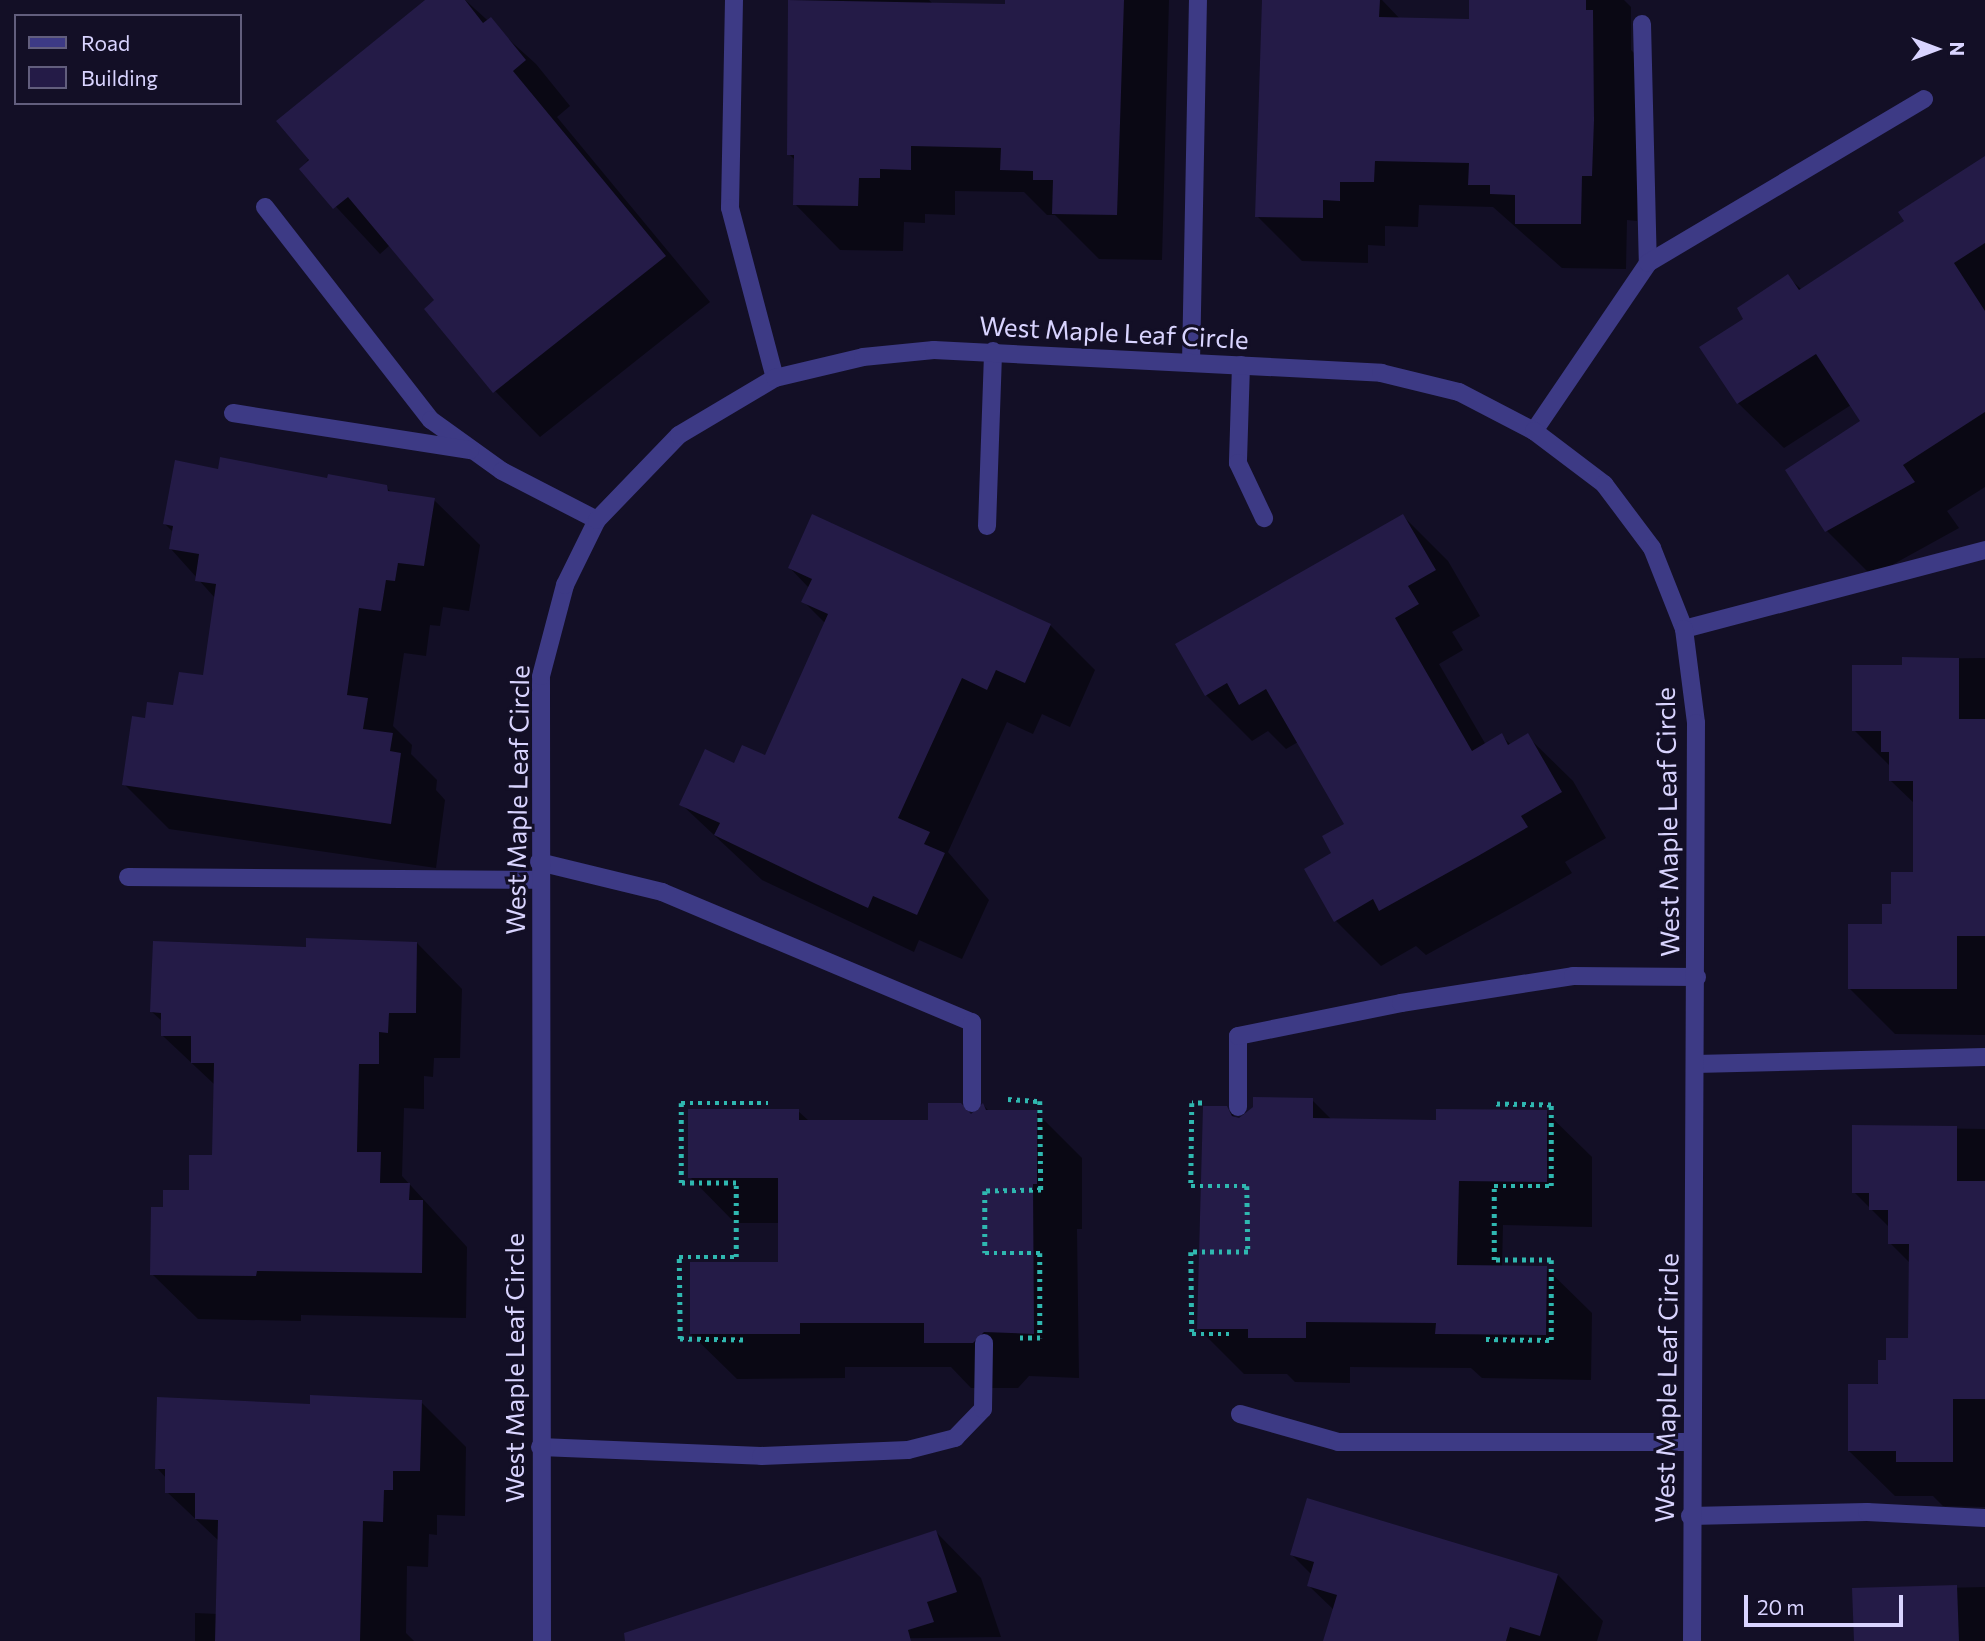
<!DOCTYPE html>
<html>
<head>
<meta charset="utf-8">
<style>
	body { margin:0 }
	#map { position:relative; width:1985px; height:1641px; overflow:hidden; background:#130f26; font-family:Commissioner,sans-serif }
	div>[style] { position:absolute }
	.shadow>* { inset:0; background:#0007 }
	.building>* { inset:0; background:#241b47 }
	.path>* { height:4.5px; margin-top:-2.25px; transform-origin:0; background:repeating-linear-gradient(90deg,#2fb8b0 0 3.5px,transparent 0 8.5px) }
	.minor>* { height:18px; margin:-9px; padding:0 9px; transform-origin:9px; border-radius:9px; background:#3d3a85 }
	span { translate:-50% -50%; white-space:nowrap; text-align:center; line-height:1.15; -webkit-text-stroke:6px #130f26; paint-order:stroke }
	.street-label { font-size:26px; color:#d9d4ff }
	.legend { position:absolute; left:14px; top:14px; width:228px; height:91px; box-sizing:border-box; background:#130f26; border:2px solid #625e7d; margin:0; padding:9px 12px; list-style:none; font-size:21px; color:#d9d4ff }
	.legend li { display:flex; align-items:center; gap:14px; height:35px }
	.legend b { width:35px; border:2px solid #625e7d }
	.north { position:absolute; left:1901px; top:14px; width:70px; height:70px; -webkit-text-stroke:5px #130f26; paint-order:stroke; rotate:90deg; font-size:19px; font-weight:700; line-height:28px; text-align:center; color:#d9d4ff }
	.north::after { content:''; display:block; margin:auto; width:24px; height:32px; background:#d9d4ff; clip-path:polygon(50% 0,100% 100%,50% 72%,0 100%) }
	.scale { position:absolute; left:1744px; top:1595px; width:159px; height:32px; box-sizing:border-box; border:4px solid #d9d4ff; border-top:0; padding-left:9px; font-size:21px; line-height:24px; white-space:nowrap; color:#d9d4ff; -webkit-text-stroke:5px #130f26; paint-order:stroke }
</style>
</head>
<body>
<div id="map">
	<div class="shadow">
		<div style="clip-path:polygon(428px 0,465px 0,536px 64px,570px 106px,557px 117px,710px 302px,540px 437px,495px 391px,437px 301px,390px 245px,380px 254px,301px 169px)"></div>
		<div style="clip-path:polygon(789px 0,929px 0,934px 5px,1007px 6px,1007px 0,1169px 0,1162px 260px,1099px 259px,1055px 215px,1047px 215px,1024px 192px,955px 191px,955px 215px,925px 214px,925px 223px,904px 222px,903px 251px,840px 250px,795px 204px,796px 161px,789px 154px)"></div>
		<div style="clip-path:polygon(1263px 0,1382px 0,1401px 20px,1471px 21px,1471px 0,1624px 0,1631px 7px,1631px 50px,1638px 57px,1639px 166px,1637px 221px,1627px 220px,1626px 269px,1562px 268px,1493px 207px,1419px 205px,1418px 227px,1385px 226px,1385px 246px,1368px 245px,1368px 263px,1302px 261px,1257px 216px)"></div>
		<div style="clip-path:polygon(1985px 158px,1985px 487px,1947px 511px,1959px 528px,1872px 576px,1827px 531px,1862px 422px,1851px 405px,1784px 448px,1738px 403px,1746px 319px,1788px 277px,1802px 290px,1907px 222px)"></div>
		<div style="clip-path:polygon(219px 471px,386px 487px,393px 494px,434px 500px,480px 545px,469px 611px,443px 607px,440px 626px,430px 625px,426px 656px,404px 653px,393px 726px,412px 745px,411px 754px,437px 780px,436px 790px,445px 800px,436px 868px,169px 829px,124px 784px,147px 720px,175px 707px,204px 677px,215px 598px,171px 549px,174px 533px,165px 524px)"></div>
		<div style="clip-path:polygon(1403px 516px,1448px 561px,1480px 616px,1452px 632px,1463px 650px,1439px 664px,1486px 745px,1502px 736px,1511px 745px,1527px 736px,1573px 781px,1606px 838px,1565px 862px,1572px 873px,1524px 901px,1426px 955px,1416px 946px,1381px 966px,1335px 920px,1334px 853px,1346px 824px,1298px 742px,1286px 749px,1268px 731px,1252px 741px,1206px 695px,1177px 645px)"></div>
		<div style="clip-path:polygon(790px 568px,1050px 625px,1095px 670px,1070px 727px,1042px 714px,1033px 734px,1007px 722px,948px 852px,989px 900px,962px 959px,919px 940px,914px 952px,762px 880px,681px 804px,735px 765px,766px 758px,826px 624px,803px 601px,809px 588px)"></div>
		<div style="clip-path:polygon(1985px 658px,1985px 1035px,1895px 1034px,1849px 988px,1915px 873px,1915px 804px,1891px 781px,1891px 767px,1854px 730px,1904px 667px,1904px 659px)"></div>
		<div style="clip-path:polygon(417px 943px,462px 989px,460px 1058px,434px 1058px,433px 1077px,424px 1076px,424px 1109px,404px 1108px,402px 1176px,467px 1247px,466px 1318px,301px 1315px,301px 1321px,198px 1319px,152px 1274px,164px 1209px,191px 1192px,214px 1157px,215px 1085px,163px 1036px,163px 1022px,152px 1012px,307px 949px)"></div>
		<div style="clip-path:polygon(1312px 1100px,1332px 1120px,1438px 1122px,1546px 1112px,1592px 1157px,1592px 1227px,1503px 1225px,1502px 1267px,1546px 1268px,1592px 1313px,1591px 1380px,1482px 1378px,1471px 1368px,1350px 1367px,1350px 1383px,1295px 1382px,1287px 1374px,1244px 1374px,1199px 1329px,1226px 1108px,1238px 1120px)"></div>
		<div style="clip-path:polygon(983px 1105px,990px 1112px,1036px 1112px,1082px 1158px,1082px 1229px,1077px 1229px,1079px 1378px,1029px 1376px,1018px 1388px,971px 1388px,951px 1367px,845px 1367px,845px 1378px,737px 1379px,691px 1334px,780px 1264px,780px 1223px,735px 1223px,690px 1177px,798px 1111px,809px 1121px,930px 1121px,972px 1116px)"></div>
		<div style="clip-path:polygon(1854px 1127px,1985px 1129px,1985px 1507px,1943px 1506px,1933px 1496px,1895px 1496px,1849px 1451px,1887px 1361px,1910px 1340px,1911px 1264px,1890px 1243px,1890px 1228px,1854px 1192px)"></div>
		<div style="clip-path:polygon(421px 1402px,466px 1447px,465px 1516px,437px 1515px,437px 1535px,429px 1534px,428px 1567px,407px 1566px,406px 1633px,414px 1641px,195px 1641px,195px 1613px,218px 1614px,219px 1541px,167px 1492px,167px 1479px,157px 1468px,312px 1406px)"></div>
		<div style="clip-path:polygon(936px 1532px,981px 1578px,1001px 1637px,698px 1641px)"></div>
		<div style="clip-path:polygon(1292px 1555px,1558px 1575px,1603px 1621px,1597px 1641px,1325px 1641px,1334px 1610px,1309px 1586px,1312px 1575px)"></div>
		<div style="clip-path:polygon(1985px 1587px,1985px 1641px,1856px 1641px,1854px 1590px)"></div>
	</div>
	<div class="building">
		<div style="clip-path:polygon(425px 0,465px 0,483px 23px,491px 17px,526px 60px,513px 71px,666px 256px,493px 393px,424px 309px,434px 300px,348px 197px,333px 209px,299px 169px,309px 160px,276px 121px)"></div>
		<div style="clip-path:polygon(788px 0,1005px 4px,1005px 0,1124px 0,1117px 215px,1052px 214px,1053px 180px,1033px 180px,1033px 171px,1000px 170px,1001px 148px,911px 146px,911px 170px,880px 169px,880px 178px,859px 178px,858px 206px,793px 205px,794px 155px,787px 155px)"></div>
		<div style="clip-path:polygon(1262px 0,1380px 0,1379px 17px,1469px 19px,1469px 0,1586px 0,1586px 10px,1593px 10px,1594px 120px,1592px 176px,1582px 176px,1581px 224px,1515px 224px,1515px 195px,1490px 194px,1490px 185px,1468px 185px,1469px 163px,1375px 161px,1374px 182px,1340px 182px,1340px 201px,1323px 200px,1323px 218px,1255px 217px)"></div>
		<div style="clip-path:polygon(1985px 156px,1985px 243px,1954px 263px,1985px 311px,1985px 412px,1903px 465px,1915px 482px,1825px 532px,1785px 470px,1860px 421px,1816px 354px,1737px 404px,1699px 347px,1743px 319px,1737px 308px,1788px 274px,1799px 290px,1904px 221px,1898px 212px)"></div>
		<div style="clip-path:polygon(220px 457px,327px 478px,328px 474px,387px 485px,388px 491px,435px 498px,424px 566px,398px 563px,395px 581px,386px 580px,381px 611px,359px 608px,347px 695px,368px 698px,363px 729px,393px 733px,390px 751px,401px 753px,391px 824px,122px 785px,132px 716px,145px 718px,147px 702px,173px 705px,179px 672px,203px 675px,216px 584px,195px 581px,199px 554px,169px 549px,173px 526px,163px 524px,175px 460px,218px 469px)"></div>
		<div style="clip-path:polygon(812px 514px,1051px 624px,1025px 683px,996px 670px,987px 690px,962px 678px,898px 818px,930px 832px,924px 844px,945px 853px,917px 915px,873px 896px,868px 908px,816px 884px,714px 835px,720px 823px,679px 805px,705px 749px,734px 763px,742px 745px,765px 755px,828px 614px,801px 602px,812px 579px,788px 568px)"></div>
		<div style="clip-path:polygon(1403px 514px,1436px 570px,1408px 586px,1419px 604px,1395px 618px,1472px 751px,1502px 733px,1508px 745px,1528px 733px,1562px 792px,1521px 816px,1528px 827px,1478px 856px,1379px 911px,1373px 899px,1334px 922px,1304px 869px,1331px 853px,1322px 836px,1344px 824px,1266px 689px,1239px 705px,1227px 683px,1205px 696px,1175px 644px)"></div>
		<div style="clip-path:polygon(1902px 657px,1959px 658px,1959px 719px,1985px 719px,1985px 936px,1957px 936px,1957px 989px,1848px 989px,1848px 924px,1882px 924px,1882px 904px,1891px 904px,1891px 872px,1913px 872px,1913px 781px,1889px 781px,1889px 752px,1881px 752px,1881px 731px,1852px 731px,1852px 665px,1902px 665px)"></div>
		<div style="clip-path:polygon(306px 938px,417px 942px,416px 1013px,389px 1013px,388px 1033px,379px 1032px,379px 1064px,359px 1064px,357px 1152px,381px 1152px,380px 1183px,410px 1183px,409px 1200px,423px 1200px,422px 1273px,257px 1271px,256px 1276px,150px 1275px,151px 1207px,163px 1207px,163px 1190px,189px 1190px,189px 1155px,212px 1155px,214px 1063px,191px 1063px,191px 1036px,161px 1036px,161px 1013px,150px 1012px,153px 941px,306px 947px)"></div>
		<div style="clip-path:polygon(1253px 1097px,1313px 1098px,1313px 1118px,1436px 1120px,1436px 1109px,1547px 1110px,1547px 1182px,1459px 1181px,1457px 1265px,1547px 1266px,1546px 1335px,1435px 1334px,1436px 1323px,1306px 1322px,1306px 1338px,1248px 1338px,1248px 1329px,1197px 1329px,1203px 1106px,1227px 1106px,1232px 1116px,1239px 1118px,1253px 1107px)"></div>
		<div style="clip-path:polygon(928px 1103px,961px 1103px,971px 1114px,983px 1103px,986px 1110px,1037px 1110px,1037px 1184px,1033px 1184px,1034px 1334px,984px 1332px,973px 1343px,924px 1343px,924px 1323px,800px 1323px,800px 1334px,690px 1334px,690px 1262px,778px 1262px,778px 1178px,688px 1178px,688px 1109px,799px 1109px,799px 1120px,928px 1120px)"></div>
		<div style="clip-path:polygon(1852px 1125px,1957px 1126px,1957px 1181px,1985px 1181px,1985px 1399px,1953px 1399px,1953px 1462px,1896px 1462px,1896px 1451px,1848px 1451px,1848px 1384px,1878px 1384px,1878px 1360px,1886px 1360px,1886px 1338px,1908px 1338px,1909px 1244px,1888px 1244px,1888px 1210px,1869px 1210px,1869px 1193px,1852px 1193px)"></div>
		<div style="clip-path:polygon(310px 1395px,422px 1400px,420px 1471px,393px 1471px,393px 1490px,384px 1490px,383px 1522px,363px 1521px,360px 1641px,215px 1641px,218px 1520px,195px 1519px,195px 1493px,165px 1493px,165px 1469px,155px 1469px,157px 1397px,310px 1404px)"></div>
		<div style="clip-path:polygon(1307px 1498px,1558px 1574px,1540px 1636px,1510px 1627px,1506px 1641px,1323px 1641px,1337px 1595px,1307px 1586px,1314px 1562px,1290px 1555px)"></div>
		<div style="clip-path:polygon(936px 1530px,957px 1592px,927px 1602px,934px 1622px,908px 1630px,911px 1641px,625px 1641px,624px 1633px)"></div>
		<div style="clip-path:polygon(1957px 1585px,1959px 1641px,1854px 1641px,1852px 1588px)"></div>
	</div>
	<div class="path">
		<div style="left:1008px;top:1099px;width:32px;rotate:4deg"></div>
		<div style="left:1040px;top:1101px;width:89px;rotate:89.4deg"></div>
		<div style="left:1041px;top:1190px;width:56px;rotate:179deg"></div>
		<div style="left:985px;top:1191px;width:62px;rotate:90deg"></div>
		<div style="left:985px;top:1253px;width:55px"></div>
		<div style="left:1040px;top:1253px;width:85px;rotate:90deg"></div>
		<div style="left:1040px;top:1338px;width:20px;rotate:180deg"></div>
		<div style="left:1202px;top:1103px;width:10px;rotate:180deg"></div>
		<div style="left:1192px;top:1103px;width:83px;rotate:90.7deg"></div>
		<div style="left:1191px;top:1186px;width:56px"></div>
		<div style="left:1247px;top:1186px;width:66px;rotate:89.1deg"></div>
		<div style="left:1248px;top:1252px;width:57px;rotate:180deg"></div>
		<div style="left:1191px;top:1252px;width:82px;rotate:89.3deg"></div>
		<div style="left:1192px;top:1334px;width:37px"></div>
		<div style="left:1486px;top:1339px;width:65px;rotate:0.9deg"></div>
		<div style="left:1551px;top:1340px;width:80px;rotate:-90deg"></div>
		<div style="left:1551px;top:1260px;width:57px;rotate:180deg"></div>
		<div style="left:1494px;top:1260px;width:74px;rotate:-90deg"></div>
		<div style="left:1494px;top:1186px;width:57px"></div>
		<div style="left:1551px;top:1186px;width:81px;rotate:-90deg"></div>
		<div style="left:1551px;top:1105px;width:58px;rotate:-179deg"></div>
		<div style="left:743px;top:1340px;width:63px;rotate:-179.1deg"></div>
		<div style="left:680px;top:1339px;width:82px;rotate:-90.7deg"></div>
		<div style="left:679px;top:1257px;width:57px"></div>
		<div style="left:736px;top:1257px;width:74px;rotate:-90deg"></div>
		<div style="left:736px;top:1183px;width:55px;rotate:180deg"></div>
		<div style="left:681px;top:1183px;width:80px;rotate:-90deg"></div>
		<div style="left:681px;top:1103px;width:87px"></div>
	</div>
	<div class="minor">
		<div style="left:734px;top:0;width:208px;rotate:91.1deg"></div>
		<div style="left:730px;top:208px;width:176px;rotate:75.2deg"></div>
		<div style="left:1642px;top:24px;width:239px;rotate:88.6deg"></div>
		<div style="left:265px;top:207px;width:270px;rotate:52.1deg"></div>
		<div style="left:431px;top:420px;width:87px;rotate:35.7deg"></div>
		<div style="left:502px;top:471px;width:107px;rotate:27.3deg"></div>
		<div style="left:1191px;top:363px;width:363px;rotate:-88.9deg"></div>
		<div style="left:1241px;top:365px;width:98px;rotate:91.8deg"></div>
		<div style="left:1238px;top:463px;width:61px;rotate:64.7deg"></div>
		<div style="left:233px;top:413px;width:240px;rotate:8.9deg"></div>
		<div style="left:1534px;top:431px;width:203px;rotate:-55.8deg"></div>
		<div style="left:1648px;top:263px;width:321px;rotate:-30.7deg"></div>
		<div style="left:987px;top:526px;width:175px;rotate:-88deg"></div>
		<div style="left:1684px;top:629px;width:311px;rotate:-14.7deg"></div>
		<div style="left:539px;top:862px;width:127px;rotate:13.7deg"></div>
		<div style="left:662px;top:892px;width:336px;rotate:22.8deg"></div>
		<div style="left:972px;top:1022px;width:81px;rotate:90deg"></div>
		<div style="left:128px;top:877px;width:411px;rotate:0.4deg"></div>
		<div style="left:1695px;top:1064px;width:290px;rotate:-1.4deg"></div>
		<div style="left:1238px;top:1107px;width:71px;rotate:-90deg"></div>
		<div style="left:1238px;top:1036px;width:166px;rotate:-11.4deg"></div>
		<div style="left:1401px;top:1003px;width:174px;rotate:-8.9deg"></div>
		<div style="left:1573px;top:976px;width:124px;rotate:0.5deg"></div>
		<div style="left:1240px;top:1414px;width:102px;rotate:15.9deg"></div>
		<div style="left:1338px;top:1442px;width:353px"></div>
		<div style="left:540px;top:1447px;width:221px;rotate:2.3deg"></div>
		<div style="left:761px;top:1456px;width:147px;rotate:-2.3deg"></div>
		<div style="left:908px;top:1450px;width:49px;rotate:-14.3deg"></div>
		<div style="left:955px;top:1438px;width:40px;rotate:-46deg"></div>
		<div style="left:983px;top:1409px;width:66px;rotate:-89.1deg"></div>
		<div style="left:1690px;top:1516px;width:177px;rotate:-1.3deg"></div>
		<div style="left:1867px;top:1512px;width:118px;rotate:2.9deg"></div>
		<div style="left:542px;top:1641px;width:965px;rotate:-90.06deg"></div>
		<div style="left:541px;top:676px;width:94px;rotate:-75.2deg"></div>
		<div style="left:565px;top:585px;width:72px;rotate:-63.8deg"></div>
		<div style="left:597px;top:520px;width:118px;rotate:-46deg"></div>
		<div style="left:679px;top:435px;width:112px;rotate:-30.7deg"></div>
		<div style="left:775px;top:378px;width:90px;rotate:-13.4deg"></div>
		<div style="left:863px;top:357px;width:71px;rotate:-5.6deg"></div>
		<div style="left:934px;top:350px;width:448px;rotate:2.9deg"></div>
		<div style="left:1381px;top:373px;width:80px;rotate:13.7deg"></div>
		<div style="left:1459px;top:392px;width:85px;rotate:27.5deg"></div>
		<div style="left:1534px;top:431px;width:88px;rotate:37.1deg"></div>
		<div style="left:1604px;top:484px;width:80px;rotate:53.1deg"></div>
		<div style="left:1652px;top:548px;width:87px;rotate:68.4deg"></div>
		<div style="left:1684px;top:629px;width:95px;rotate:82.7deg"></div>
		<div style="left:1696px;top:723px;width:918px;rotate:90.25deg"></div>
	</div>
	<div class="street-label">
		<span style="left:1114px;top:332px;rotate:3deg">West Maple Leaf Circle</span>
		<span style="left:517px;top:800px;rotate:-89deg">West Maple Leaf Circle</span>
		<span style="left:1667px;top:822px;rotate:-91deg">West Maple Leaf Circle</span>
		<span style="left:514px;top:1368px;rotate:-90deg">West Maple Leaf Circle</span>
		<span style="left:1666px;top:1388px;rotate:-89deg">West Maple Leaf Circle</span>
	</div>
	<ul class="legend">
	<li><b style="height:9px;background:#3d3a85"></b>Road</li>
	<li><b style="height:19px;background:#241b47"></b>Building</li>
	</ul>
	<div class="north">N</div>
	<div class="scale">20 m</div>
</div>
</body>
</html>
